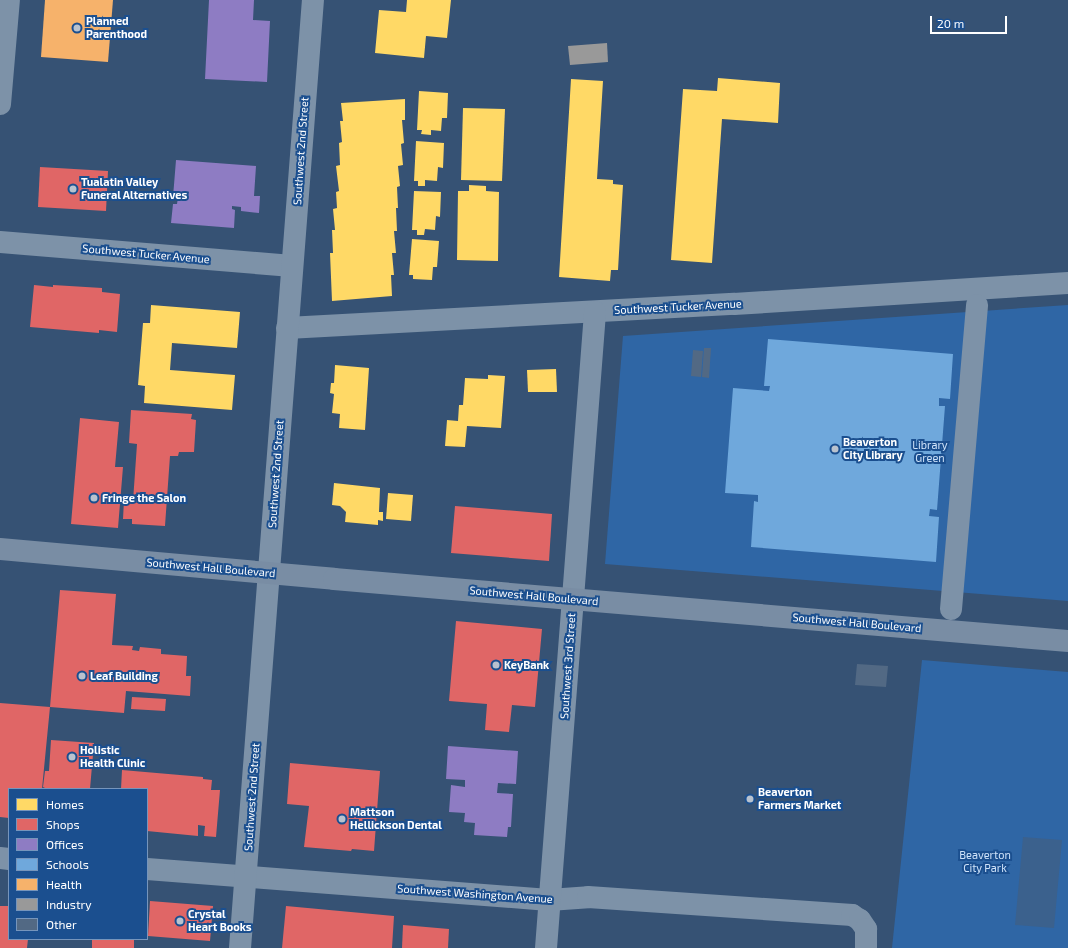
<!DOCTYPE html>
<html>
<head>
<meta charset="utf-8">
<style>
	body { margin:0 }
	#map { position:relative; width:1068px; height:948px; overflow:hidden; background:#365274; font-family:"Exo 2",sans-serif }
	div>[style] { position:absolute }
	.green>* { inset:0; background:#2f66a5 }
	.water>* { inset:0; background:#3b618d }
	.homes>* { inset:0; background:#ffd966 }
	.shops>* { inset:0; background:#e06666 }
	.offices>* { inset:0; background:#8e7cc3 }
	.schools>* { inset:0; background:#6fa8dc }
	.health>* { inset:0; background:#f6b26b }
	.industry>* { inset:0; background:#999 }
	.building>* { inset:0; background:#526984 }
	.street>* { height:22px; margin:-11px; padding:0 11px; transform-origin:11px; border-radius:11px; background:#7d92a8 }
	.secondary>* { height:22px; margin:-11px; padding:0 11px; transform-origin:11px; border-radius:11px; background:#798da4 }
	.dots>* { width:11px; height:11px; translate:-50% -50%; box-sizing:border-box; border:2px solid #1b4f8f; border-radius:50% }
	span { translate:-50% -50%; white-space:nowrap; text-align:center; line-height:1.15; -webkit-text-stroke:4px #1b4f8f; paint-order:stroke }
	.poi-label { font-size:11px; color:#fff; font-weight:700 }
	.left { translate:0 -50%; text-align:left }
	.street-label { font-size:11px; color:#fff }
	.park-label { font-size:11px; color:#cfe3fa }
	.legend { position:absolute; left:8px; top:788px; width:140px; height:152px; box-sizing:border-box; background:#1b4f8f; border:1px solid #7695bc; margin:0; padding:5px 7px; list-style:none; font-size:12px; color:#fff }
	.legend li { display:flex; align-items:center; gap:8px; height:20px }
	.legend b { width:20px; border:1px solid #7695bc }
	.scale { position:absolute; left:930px; top:16px; width:77px; height:18px; box-sizing:border-box; border:2px solid #fff; border-top:0; padding-left:5px; font-size:12px; line-height:14px; white-space:nowrap; color:#fff; -webkit-text-stroke:3px #1b4f8f; paint-order:stroke }
</style>
</head>
<body>
<div id="map">
	<div class="green">
		<div style="clip-path:polygon(1068px 305px,1068px 601px,605px 564px,623px 336px)"></div>
		<div style="clip-path:polygon(922px 660px,1068px 672px,1068px 948px,892px 948px)"></div>
	</div>
	<div class="water">
		<div style="clip-path:polygon(1023px 837px,1062px 840px,1054px 928px,1015px 925px)"></div>
	</div>
	<div class="homes">
		<div style="clip-path:polygon(407px 0,451px 0,447px 38px,426px 36px,424px 58px,375px 53px,379px 10px,406px 12px)"></div>
		<div style="clip-path:polygon(718px 78px,780px 83px,778px 123px,722px 119px,712px 263px,671px 260px,683px 89px,717px 91px)"></div>
		<div style="clip-path:polygon(571px 79px,603px 81px,597px 179px,613px 180px,613px 184px,623px 185px,618px 270px,611px 270px,610px 281px,559px 277px)"></div>
		<div style="clip-path:polygon(419px 91px,448px 93px,447px 118px,442px 118px,441px 131px,431px 130px,431px 135px,421px 134px,422px 130px,417px 130px)"></div>
		<div style="clip-path:polygon(405px 99px,405px 120px,402px 120px,404px 143px,401px 144px,403px 165px,398px 166px,400px 186px,397px 187px,398px 208px,396px 208px,397px 231px,394px 231px,396px 253px,392px 253px,394px 275px,391px 275px,392px 296px,332px 301px,330px 253px,333px 253px,332px 230px,335px 230px,333px 209px,337px 208px,336px 192px,339px 191px,336px 166px,340px 165px,339px 143px,342px 142px,340px 121px,343px 121px,341px 103px)"></div>
		<div style="clip-path:polygon(463px 108px,505px 109px,502px 181px,461px 180px)"></div>
		<div style="clip-path:polygon(416px 141px,444px 143px,443px 168px,438px 167px,437px 181px,425px 180px,425px 186px,418px 186px,418px 181px,414px 181px)"></div>
		<div style="clip-path:polygon(469px 185px,486px 186px,486px 191px,499px 192px,498px 261px,457px 260px,458px 191px,469px 191px)"></div>
		<div style="clip-path:polygon(414px 191px,441px 192px,440px 217px,436px 216px,435px 230px,425px 229px,424px 235px,417px 235px,417px 230px,412px 230px)"></div>
		<div style="clip-path:polygon(412px 239px,439px 241px,437px 267px,433px 267px,432px 280px,413px 279px,413px 275px,409px 275px)"></div>
		<div style="clip-path:polygon(151px 305px,240px 312px,237px 348px,172px 343px,171px 357px,170px 370px,235px 375px,232px 410px,144px 403px,145px 386px,138px 385px,143px 323px,150px 323px)"></div>
		<div style="clip-path:polygon(335px 365px,369px 368px,365px 430px,339px 428px,340px 414px,332px 413px,334px 394px,330px 393px,331px 383px,334px 383px)"></div>
		<div style="clip-path:polygon(556px 369px,557px 392px,528px 392px,527px 370px)"></div>
		<div style="clip-path:polygon(488px 375px,505px 376px,501px 428px,467px 426px,465px 447px,445px 446px,447px 420px,458px 421px,459px 405px,463px 405px,465px 378px,488px 379px)"></div>
		<div style="clip-path:polygon(334px 483px,380px 488px,379px 512px,383px 512px,383px 521px,378px 520px,378px 525px,345px 522px,346px 512px,340px 506px,332px 505px)"></div>
		<div style="clip-path:polygon(388px 493px,413px 495px,411px 521px,386px 519px)"></div>
	</div>
	<div class="shops">
		<div style="clip-path:polygon(40px 167px,108px 171px,106px 211px,38px 207px)"></div>
		<div style="clip-path:polygon(34px 285px,53px 287px,53px 285px,102px 288px,102px 292px,120px 294px,117px 332px,99px 330px,99px 333px,30px 327px)"></div>
		<div style="clip-path:polygon(131px 410px,192px 414px,191px 419px,196px 420px,194px 452px,179px 452px,178px 456px,170px 456px,165px 526px,132px 524px,132px 519px,123px 519px,124px 500px,133px 501px,137px 444px,129px 443px)"></div>
		<div style="clip-path:polygon(80px 418px,119px 422px,115px 467px,123px 467px,118px 528px,71px 524px)"></div>
		<div style="clip-path:polygon(455px 506px,552px 514px,549px 561px,451px 553px)"></div>
		<div style="clip-path:polygon(60px 590px,116px 594px,112px 645px,133px 646px,132px 650px,139px 651px,140px 647px,161px 649px,161px 654px,187px 656px,186px 676px,191px 676px,190px 696px,126px 691px,124px 713px,50px 707px,42px 789px,9px 789px,9px 818px,0 817px,0 703px,50px 707px)"></div>
		<div style="clip-path:polygon(456px 621px,542px 629px,535px 707px,512px 705px,509px 732px,485px 730px,487px 704px,449px 701px)"></div>
		<div style="clip-path:polygon(132px 697px,166px 699px,165px 711px,131px 709px)"></div>
		<div style="clip-path:polygon(51px 740px,94px 743px,90px 789px,47px 789px,43px 787px,45px 771px,49px 771px)"></div>
		<div style="clip-path:polygon(290px 763px,380px 771px,374px 851px,352px 849px,351px 851px,304px 847px,309px 806px,287px 804px)"></div>
		<div style="clip-path:polygon(122px 770px,203px 777px,203px 779px,212px 780px,211px 790px,220px 790px,216px 837px,204px 836px,205px 826px,198px 825px,198px 836px,147px 831px,147px 789px,121px 789px)"></div>
		<div style="clip-path:polygon(150px 901px,213px 906px,210px 941px,148px 936px)"></div>
		<div style="clip-path:polygon(0 906px,9px 906px,9px 939px,28px 939px,27px 948px,0 948px)"></div>
		<div style="clip-path:polygon(286px 906px,394px 916px,392px 948px,282px 948px)"></div>
		<div style="clip-path:polygon(403px 925px,449px 929px,448px 948px,402px 948px)"></div>
		<div style="clip-path:polygon(92px 939px,134px 939px,134px 948px,92px 948px)"></div>
	</div>
	<div class="offices">
		<div style="clip-path:polygon(209px 0,254px 0,253px 20px,270px 21px,267px 82px,205px 79px)"></div>
		<div style="clip-path:polygon(176px 160px,256px 166px,254px 196px,260px 196px,259px 213px,241px 211px,241px 207px,232px 206px,232px 209px,235px 210px,234px 228px,171px 223px,173px 204px,177px 204px,178px 197px,173px 197px)"></div>
		<div style="clip-path:polygon(448px 746px,518px 751px,516px 784px,498px 783px,497px 793px,513px 794px,511px 827px,508px 827px,507px 837px,474px 835px,475px 823px,464px 822px,465px 813px,449px 812px,451px 785px,465px 787px,465px 780px,446px 779px)"></div>
	</div>
	<div class="schools">
		<div style="clip-path:polygon(768px 339px,953px 354px,950px 399px,939px 398px,939px 406px,945px 406px,937px 510px,930px 509px,929px 516px,939px 517px,936px 562px,751px 547px,754px 501px,758px 502px,758px 495px,725px 493px,733px 388px,769px 391px,770px 386px,764px 386px)"></div>
	</div>
	<div class="health">
		<div style="clip-path:polygon(45px 0,113px 0,108px 62px,41px 57px)"></div>
	</div>
	<div class="industry">
		<div style="clip-path:polygon(607px 43px,608px 62px,570px 65px,568px 46px)"></div>
	</div>
	<div class="building">
		<div style="clip-path:polygon(704px 348px,711px 348px,709px 378px,702px 377px)"></div>
		<div style="clip-path:polygon(693px 350px,703px 351px,701px 377px,691px 376px)"></div>
		<div style="clip-path:polygon(857px 664px,888px 666px,886px 687px,855px 685px)"></div>
	</div>
	<div class="street">
		<div style="left:0;top:104px;width:104px;rotate:-85.1deg"></div>
		<div style="left:0;top:242px;width:293px;rotate:4.7deg"></div>
		<div style="left:287px;top:328px;width:448px;rotate:-3.1deg"></div>
		<div style="left:734px;top:304px;width:335px;rotate:-3.6deg"></div>
		<div style="left:951px;top:609px;width:305px;rotate:-85.1deg"></div>
		<div style="left:0;top:858px;width:9px;rotate:6deg"></div>
		<div style="left:147px;top:869px;width:403px;rotate:4.4deg"></div>
		<div style="left:549px;top:900px;width:39px;rotate:-4deg"></div>
		<div style="left:588px;top:897px;width:265px;rotate:3.9deg"></div>
		<div style="left:852px;top:915px;width:9px;rotate:32deg"></div>
		<div style="left:860px;top:920px;width:11px;rotate:56deg"></div>
		<div style="left:866px;top:929px;width:19px;rotate:90deg"></div>
		<div style="left:240px;top:948px;width:951px;rotate:-85.6deg"></div>
		<div style="left:546px;top:948px;width:638px;rotate:-85.59deg"></div>
	</div>
	<div class="secondary">
		<div style="left:0;top:549px;width:335px;rotate:5.1deg"></div>
		<div style="left:334px;top:579px;width:737px;rotate:4.83deg"></div>
	</div>
	<div class="dots">
		<div style="left:77px;top:28px;background:#b9c2ce"></div>
		<div style="left:73px;top:189px;background:#b9c2ce"></div>
		<div style="left:835px;top:449px;background:#b9c2ce"></div>
		<div style="left:94px;top:498px;background:#b9c2ce"></div>
		<div style="left:496px;top:665px;background:#b9c2ce"></div>
		<div style="left:82px;top:676px;background:#b9c2ce"></div>
		<div style="left:72px;top:757px;background:#b9c2ce"></div>
		<div style="left:750px;top:799px;background:#b9c2ce"></div>
		<div style="left:342px;top:819px;background:#b9c2ce"></div>
		<div style="left:180px;top:921px;background:#b9c2ce"></div>
	</div>
	<div class="poi-label">
		<span class="left" style="left:86px;top:28px">Planned<br>Parenthood</span>
		<span class="left" style="left:81px;top:189px">Tualatin Valley<br>Funeral Alternatives</span>
		<span class="left" style="left:843px;top:449px">Beaverton<br>City Library</span>
		<span class="left" style="left:102px;top:498px">Fringe the Salon</span>
		<span class="left" style="left:504px;top:665px">KeyBank</span>
		<span class="left" style="left:90px;top:676px">Leaf Building</span>
		<span class="left" style="left:80px;top:757px">Holistic<br>Health Clinic</span>
		<span class="left" style="left:758px;top:799px">Beaverton<br>Farmers Market</span>
		<span class="left" style="left:350px;top:819px">Mattson<br>Hellickson Dental</span>
		<span class="left" style="left:188px;top:921px">Crystal<br>Heart Books</span>
	</div>
	<div class="street-label">
		<span style="left:301px;top:151px;rotate:-86deg">Southwest 2nd Street</span>
		<span style="left:146px;top:254px;rotate:5deg">Southwest Tucker Avenue</span>
		<span style="left:678px;top:307px;rotate:-3deg">Southwest Tucker Avenue</span>
		<span style="left:276px;top:474px;rotate:-86deg">Southwest 2nd Street</span>
		<span style="left:211px;top:568px;rotate:5deg">Southwest Hall Boulevard</span>
		<span style="left:534px;top:596px;rotate:5deg">Southwest Hall Boulevard</span>
		<span style="left:857px;top:623px;rotate:5deg">Southwest Hall Boulevard</span>
		<span style="left:568px;top:666px;rotate:-86deg">Southwest 3rd Street</span>
		<span style="left:252px;top:797px;rotate:-86deg">Southwest 2nd Street</span>
		<span style="left:475px;top:894px;rotate:4deg">Southwest Washington Avenue</span>
	</div>
	<div class="park-label">
		<span style="left:930px;top:452px">Library<br>Green</span>
		<span style="left:985px;top:862px">Beaverton<br>City Park</span>
	</div>
	<ul class="legend">
	<li><b style="height:11px;background:#ffd966"></b>Homes</li>
	<li><b style="height:11px;background:#e06666"></b>Shops</li>
	<li><b style="height:11px;background:#8e7cc3"></b>Offices</li>
	<li><b style="height:11px;background:#6fa8dc"></b>Schools</li>
	<li><b style="height:11px;background:#f6b26b"></b>Health</li>
	<li><b style="height:11px;background:#999"></b>Industry</li>
	<li><b style="height:11px;background:#526984"></b>Other</li>
	</ul>
	<div class="scale">20 m</div>
</div>
</body>
</html>
